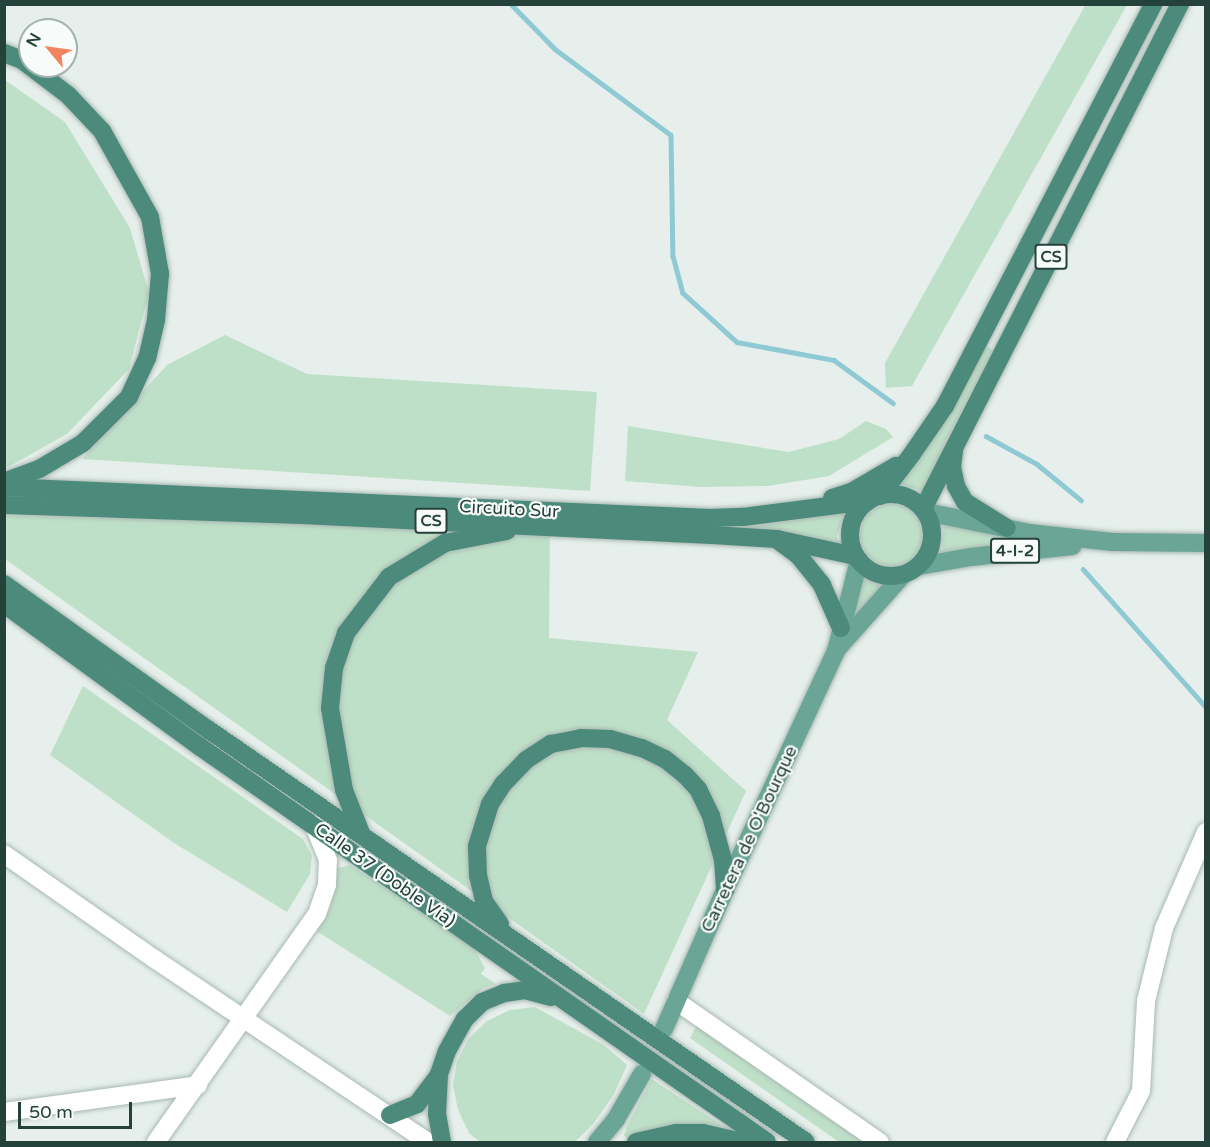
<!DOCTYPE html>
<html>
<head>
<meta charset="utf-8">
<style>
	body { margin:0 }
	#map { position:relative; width:1210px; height:1147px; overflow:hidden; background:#e6efeb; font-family:"Varela Round",sans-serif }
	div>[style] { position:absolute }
	.green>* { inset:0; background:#bfe0c8 }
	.round { border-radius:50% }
	.stream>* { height:4.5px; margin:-2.25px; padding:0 2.25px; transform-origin:2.25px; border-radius:2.25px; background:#8ec9d4 }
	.roads { filter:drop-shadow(0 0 2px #a8b8b2) drop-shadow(0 0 2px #a8b8b2) }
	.minor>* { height:18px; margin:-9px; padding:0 9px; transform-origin:9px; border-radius:9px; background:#fff }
	.tertiary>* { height:18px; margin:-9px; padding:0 9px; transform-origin:9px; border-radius:9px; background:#fff }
	.primary>* { height:18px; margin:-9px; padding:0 9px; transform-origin:9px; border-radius:9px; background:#6aa596 }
	.trunk>* { height:18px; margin:-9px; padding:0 9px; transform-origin:9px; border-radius:9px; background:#4c8a7c }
	.trunk>.ring { margin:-9px; padding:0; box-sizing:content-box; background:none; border:18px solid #4c8a7c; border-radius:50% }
	span { translate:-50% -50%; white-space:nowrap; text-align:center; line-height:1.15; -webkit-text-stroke:4.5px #f7fbf9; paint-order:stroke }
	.shield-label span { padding:2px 4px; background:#f7fbf9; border:2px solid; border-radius:4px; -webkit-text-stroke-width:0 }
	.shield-label { font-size:16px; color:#24423a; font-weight:700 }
	.street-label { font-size:18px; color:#24423a }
	.frame { position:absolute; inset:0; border:6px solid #24423a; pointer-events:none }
	.north { position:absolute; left:18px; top:18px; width:60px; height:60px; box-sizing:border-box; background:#f7fbf9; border:2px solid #a3b1ad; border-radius:50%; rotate:299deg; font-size:16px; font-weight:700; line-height:24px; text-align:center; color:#24423a }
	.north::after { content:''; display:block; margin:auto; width:21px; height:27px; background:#f4845f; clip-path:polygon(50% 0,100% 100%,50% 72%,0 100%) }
	.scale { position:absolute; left:18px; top:1102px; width:114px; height:27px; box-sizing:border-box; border:3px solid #24423a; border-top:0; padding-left:8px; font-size:18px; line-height:21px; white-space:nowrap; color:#24423a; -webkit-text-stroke:4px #f7fbf9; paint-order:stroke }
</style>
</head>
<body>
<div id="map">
	<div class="green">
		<div style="clip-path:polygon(1086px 4px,1127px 5px,912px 386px,886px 388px,885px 363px)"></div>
		<div style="clip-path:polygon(5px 80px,65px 122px,130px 228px,149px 293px,129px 369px,67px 434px,8px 467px,4px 467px)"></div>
		<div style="clip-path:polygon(225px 335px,307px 374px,597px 392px,590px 491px,82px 459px,167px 365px)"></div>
		<div style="clip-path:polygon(986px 346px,993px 350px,943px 447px,928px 493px,898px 483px)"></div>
		<div style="clip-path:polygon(866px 421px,886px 429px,893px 437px,829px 476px,768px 486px,701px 487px,625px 481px,628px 426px,789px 452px,839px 439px)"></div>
		<div class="round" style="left:860px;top:504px;width:62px;height:62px"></div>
		<div style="clip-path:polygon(844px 513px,837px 536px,839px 547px,740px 528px)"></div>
		<div style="clip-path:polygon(5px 516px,550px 526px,549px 638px,698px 652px,667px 720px,746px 791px,644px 1014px,5px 559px)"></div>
		<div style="clip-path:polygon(944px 522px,1023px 541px,942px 555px)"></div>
		<div style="clip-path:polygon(857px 578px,885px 586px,848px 626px)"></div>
		<div style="clip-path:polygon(83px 686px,303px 839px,312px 856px,310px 874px,287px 912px,174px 843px,50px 755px)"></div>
		<div style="clip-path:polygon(350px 865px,472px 945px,485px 968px,481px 974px,496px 984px,483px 988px,450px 1016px,315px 930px,334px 869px)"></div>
		<div style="clip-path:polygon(535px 1007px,604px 1045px,627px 1065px,613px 1096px,593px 1124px,575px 1142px,480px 1142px,469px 1133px,458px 1110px,453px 1085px,457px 1061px,469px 1038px,487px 1021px,510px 1010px)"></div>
		<div style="clip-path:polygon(699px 1021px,877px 1142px,839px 1142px,690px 1038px)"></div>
		<div style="clip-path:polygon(652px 1079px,720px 1124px,722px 1128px,719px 1131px,651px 1131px,627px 1138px,624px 1135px,627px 1126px)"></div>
	</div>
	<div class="stream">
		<div style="left:511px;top:4px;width:63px;rotate:45.6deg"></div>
		<div style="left:555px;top:49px;width:144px;rotate:36.6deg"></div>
		<div style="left:671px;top:135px;width:121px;rotate:89.1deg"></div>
		<div style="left:673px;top:256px;width:38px;rotate:75deg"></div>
		<div style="left:683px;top:293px;width:73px;rotate:42.2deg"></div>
		<div style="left:737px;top:342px;width:99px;rotate:10.5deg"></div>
		<div style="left:834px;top:360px;width:73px;rotate:36.1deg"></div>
		<div style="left:986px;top:436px;width:58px;rotate:28.8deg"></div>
		<div style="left:1037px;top:464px;width:57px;rotate:39.3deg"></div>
		<div style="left:1083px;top:569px;width:185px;rotate:48.3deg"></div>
	</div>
	<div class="roads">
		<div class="minor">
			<div style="left:676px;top:1001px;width:248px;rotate:34.7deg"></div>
			<div style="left:4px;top:1112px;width:196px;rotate:-7.9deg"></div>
			<div style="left:1115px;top:1142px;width:57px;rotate:-63deg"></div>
			<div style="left:1141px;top:1091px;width:90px;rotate:-86.8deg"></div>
			<div style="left:1146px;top:1001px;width:75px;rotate:-76.1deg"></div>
			<div style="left:1164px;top:928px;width:105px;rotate:-66.4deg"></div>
		</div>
		<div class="tertiary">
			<div style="left:4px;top:854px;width:182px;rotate:34.9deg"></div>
			<div style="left:153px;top:958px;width:331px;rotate:33.8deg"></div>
			<div style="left:156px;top:1142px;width:279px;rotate:-54.8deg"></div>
			<div style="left:317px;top:914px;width:31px;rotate:-71deg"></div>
			<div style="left:327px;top:885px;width:25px;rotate:-88deg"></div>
			<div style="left:328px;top:860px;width:38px;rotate:-112deg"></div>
		</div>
		<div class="primary">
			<div style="left:926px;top:512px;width:105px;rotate:11.5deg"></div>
			<div style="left:1029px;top:533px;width:84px;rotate:6.1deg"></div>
			<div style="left:1113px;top:542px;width:93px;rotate:0.6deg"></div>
			<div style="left:919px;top:566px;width:53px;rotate:-9.8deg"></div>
			<div style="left:971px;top:557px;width:102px;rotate:-6.2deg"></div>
			<div style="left:837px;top:649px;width:99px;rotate:-48.3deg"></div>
			<div style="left:664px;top:1029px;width:152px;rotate:-66.3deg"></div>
			<div style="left:725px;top:890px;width:264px;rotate:-65.1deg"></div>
			<div style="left:836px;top:651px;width:94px;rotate:-75.8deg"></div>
			<div style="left:597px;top:1142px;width:30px;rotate:-50deg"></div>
			<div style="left:616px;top:1119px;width:52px;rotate:-60deg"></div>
		</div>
		<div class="trunk">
			<div style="left:4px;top:53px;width:19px;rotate:21deg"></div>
			<div style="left:22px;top:60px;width:58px;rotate:37.3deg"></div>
			<div style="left:68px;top:95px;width:50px;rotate:46.6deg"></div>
			<div style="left:102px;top:131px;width:98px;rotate:60.8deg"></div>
			<div style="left:150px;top:217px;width:58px;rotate:80deg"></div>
			<div style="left:160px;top:274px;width:46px;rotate:95deg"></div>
			<div style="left:156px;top:320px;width:39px;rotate:103deg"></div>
			<div style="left:147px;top:358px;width:43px;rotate:114.8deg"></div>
			<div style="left:129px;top:397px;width:65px;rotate:135deg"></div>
			<div style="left:83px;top:443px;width:51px;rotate:149.4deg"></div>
			<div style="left:39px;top:469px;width:37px;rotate:160deg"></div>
			<div style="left:954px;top:451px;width:16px;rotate:97deg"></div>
			<div style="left:952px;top:467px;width:19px;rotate:78deg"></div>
			<div style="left:956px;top:486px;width:18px;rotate:61deg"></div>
			<div style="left:965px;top:502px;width:49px;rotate:31.8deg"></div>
			<div style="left:4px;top:487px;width:707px;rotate:2.51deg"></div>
			<div style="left:710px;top:518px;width:33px;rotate:-2deg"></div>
			<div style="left:743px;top:517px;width:126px;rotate:-7.3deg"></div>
			<div class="ring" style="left:850px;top:494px;width:64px;height:64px"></div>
			<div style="left:880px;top:496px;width:53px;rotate:-52.7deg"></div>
			<div style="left:912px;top:454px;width:58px;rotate:-55.5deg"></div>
			<div style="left:945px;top:406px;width:453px;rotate:-62.6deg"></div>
			<div style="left:832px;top:498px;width:22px;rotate:-18deg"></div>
			<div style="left:853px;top:491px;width:50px;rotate:-30.2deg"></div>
			<div style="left:4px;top:505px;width:298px;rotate:1.9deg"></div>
			<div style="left:302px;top:515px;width:410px;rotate:2.8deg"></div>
			<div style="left:712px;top:535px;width:65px;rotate:3.5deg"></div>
			<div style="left:777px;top:539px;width:80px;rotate:12.3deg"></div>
			<div style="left:923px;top:509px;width:567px;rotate:-63.03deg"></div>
			<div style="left:780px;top:542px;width:22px;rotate:36deg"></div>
			<div style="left:798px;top:555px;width:38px;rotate:51deg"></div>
			<div style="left:822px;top:585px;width:47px;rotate:66.2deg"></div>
			<div style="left:4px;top:584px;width:252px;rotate:35.5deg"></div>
			<div style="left:209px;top:730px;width:725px;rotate:34.61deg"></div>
			<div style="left:4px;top:604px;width:241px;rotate:36.1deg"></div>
			<div style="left:199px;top:746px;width:692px;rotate:34.88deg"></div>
			<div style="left:361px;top:833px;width:46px;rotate:-111.6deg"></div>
			<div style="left:344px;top:790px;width:83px;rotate:-99.7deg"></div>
			<div style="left:330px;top:708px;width:40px;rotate:-84.3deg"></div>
			<div style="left:334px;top:668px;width:37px;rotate:-71deg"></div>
			<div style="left:346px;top:633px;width:71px;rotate:-52.5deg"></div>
			<div style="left:389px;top:577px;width:66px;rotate:-31.3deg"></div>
			<div style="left:445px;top:543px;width:63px;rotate:-11deg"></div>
			<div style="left:500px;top:924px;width:28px;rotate:-125deg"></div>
			<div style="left:484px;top:901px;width:26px;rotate:-103deg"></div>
			<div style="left:478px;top:876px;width:30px;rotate:-92deg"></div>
			<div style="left:477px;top:846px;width:44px;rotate:-72.8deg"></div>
			<div style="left:490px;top:804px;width:24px;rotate:-57deg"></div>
			<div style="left:503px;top:784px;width:33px;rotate:-46deg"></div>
			<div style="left:526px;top:760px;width:30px;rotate:-33deg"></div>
			<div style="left:551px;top:744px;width:31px;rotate:-11deg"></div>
			<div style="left:581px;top:738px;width:29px;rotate:2deg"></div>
			<div style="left:610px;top:739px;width:33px;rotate:16deg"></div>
			<div style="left:642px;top:748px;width:25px;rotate:26deg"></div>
			<div style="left:665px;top:759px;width:26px;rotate:39deg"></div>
			<div style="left:685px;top:775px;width:19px;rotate:47deg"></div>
			<div style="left:698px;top:789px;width:30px;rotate:64deg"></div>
			<div style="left:711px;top:816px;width:46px;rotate:74.7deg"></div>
			<div style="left:723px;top:860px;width:30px;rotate:86deg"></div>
			<div style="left:390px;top:1115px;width:29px;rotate:-22deg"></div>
			<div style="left:417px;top:1104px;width:35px;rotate:-53deg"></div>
			<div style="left:442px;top:1142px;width:28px;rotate:-100deg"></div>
			<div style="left:437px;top:1114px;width:40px;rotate:-87.1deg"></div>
			<div style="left:439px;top:1074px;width:24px;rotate:-71deg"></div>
			<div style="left:447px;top:1051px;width:37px;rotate:-61deg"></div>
			<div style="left:465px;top:1019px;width:24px;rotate:-45deg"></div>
			<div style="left:482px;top:1002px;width:24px;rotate:-22deg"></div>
			<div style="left:504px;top:993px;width:21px;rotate:-8deg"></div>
			<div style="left:525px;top:990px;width:27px;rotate:15deg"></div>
			<div style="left:636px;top:1142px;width:41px;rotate:-12.7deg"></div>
			<div style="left:676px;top:1133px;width:27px"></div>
			<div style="left:703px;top:1133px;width:39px;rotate:13deg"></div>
		</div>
	</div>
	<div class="shield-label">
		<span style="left:1051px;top:257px">CS</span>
		<span style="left:431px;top:521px">CS</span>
		<span style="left:1015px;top:551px">4-I-2</span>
	</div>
	<div class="street-label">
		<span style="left:509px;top:509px;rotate:3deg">Circuito Sur</span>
		<span style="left:749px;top:839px;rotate:-65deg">Carretera de O'Bourque</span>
		<span style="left:385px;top:875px;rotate:35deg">Calle 37 (Doble Vía)</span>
	</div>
	<div class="frame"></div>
	<div class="north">N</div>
	<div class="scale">50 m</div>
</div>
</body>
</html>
